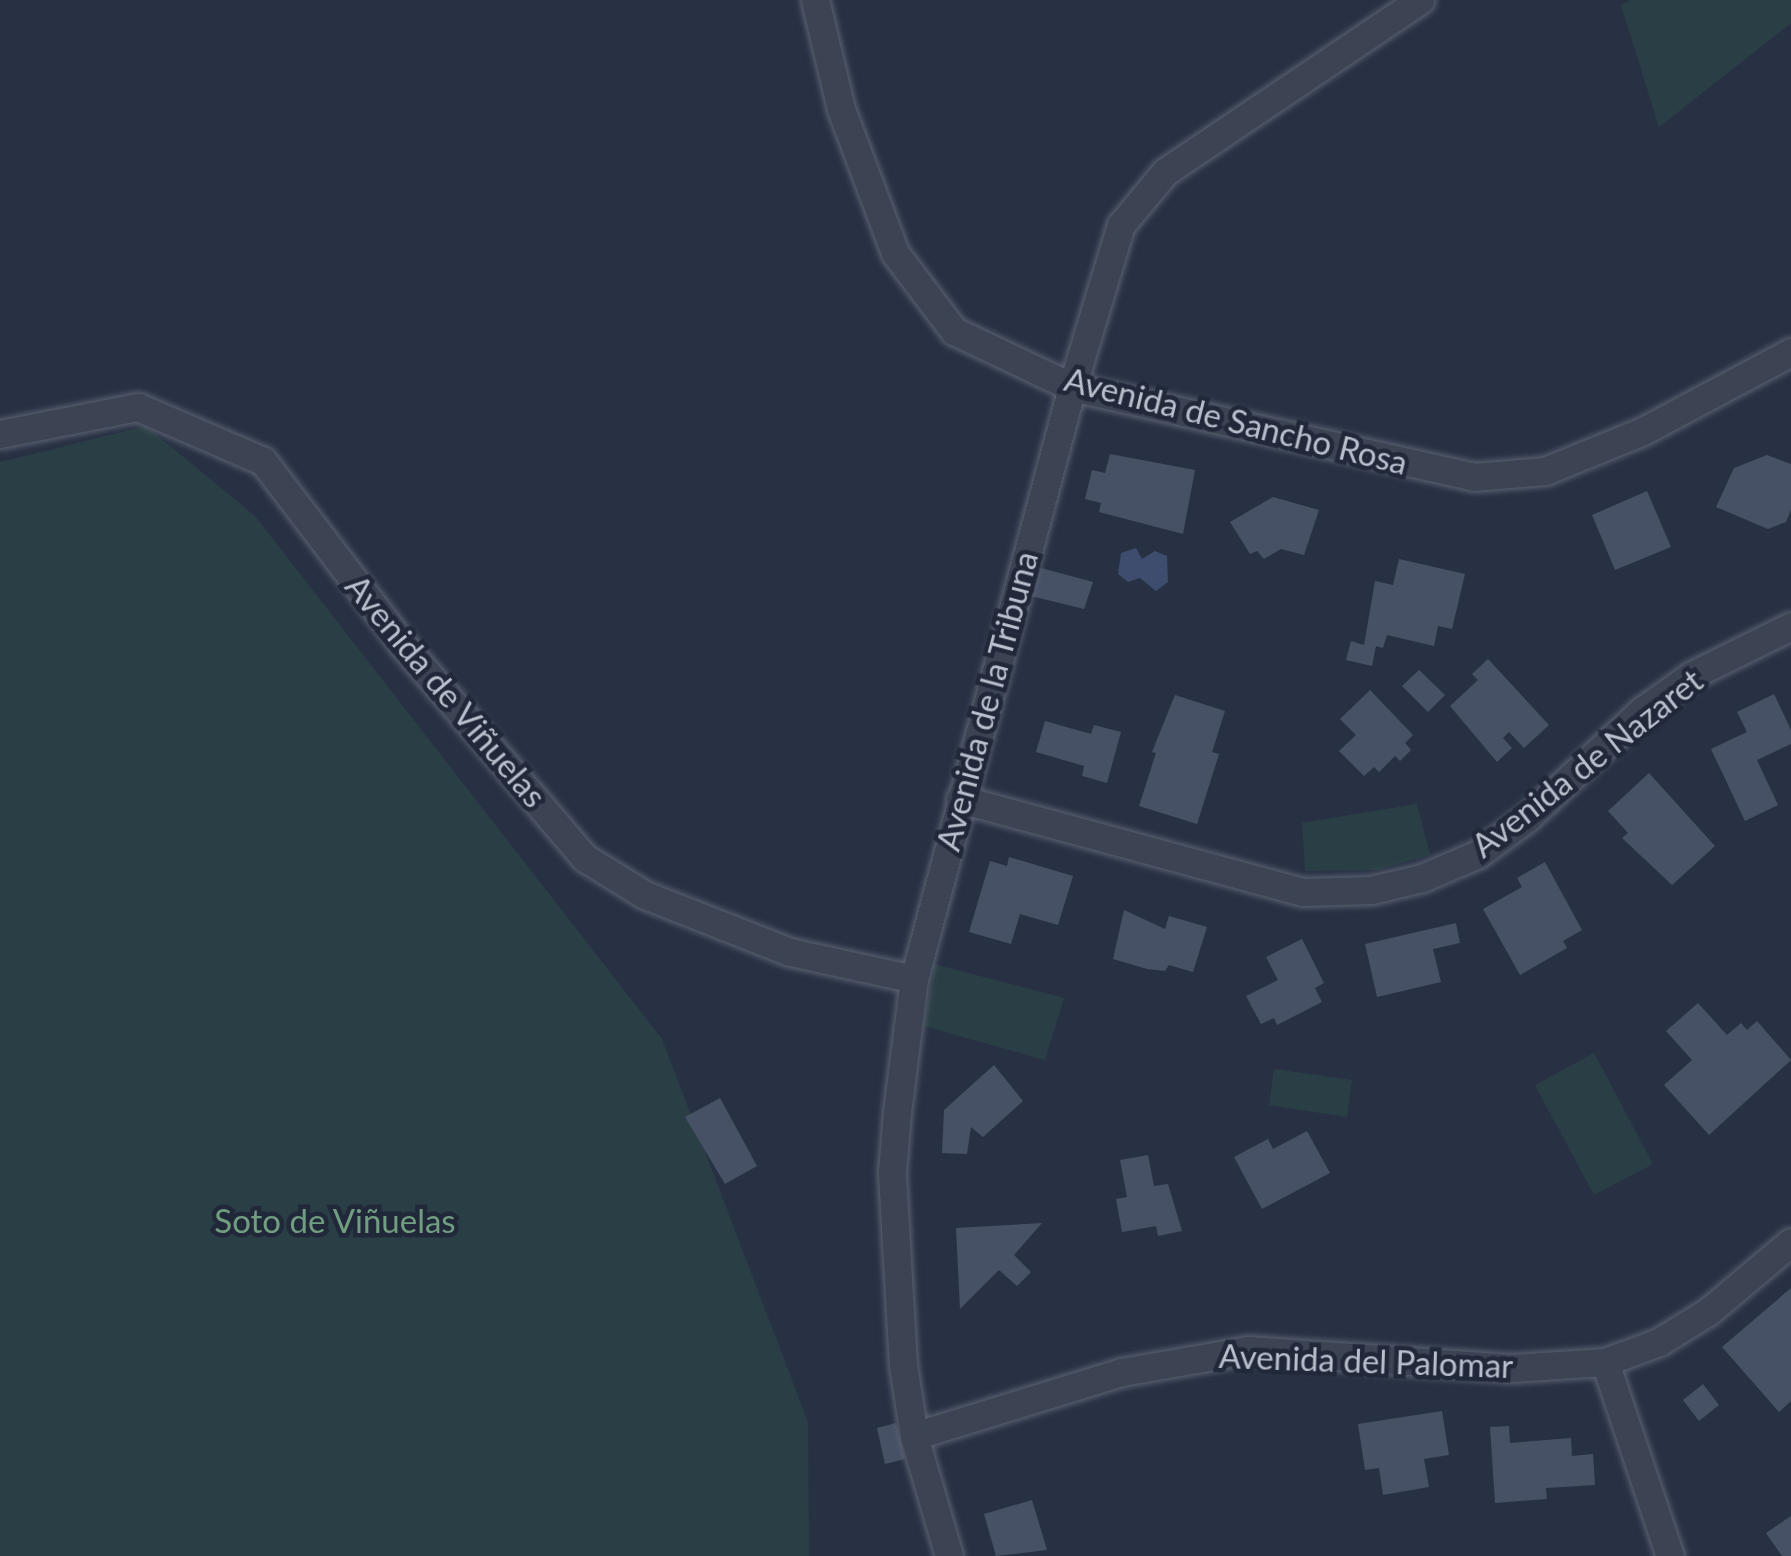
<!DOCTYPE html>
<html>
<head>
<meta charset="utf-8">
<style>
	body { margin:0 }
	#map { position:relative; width:1791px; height:1556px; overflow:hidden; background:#283144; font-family:Lato,sans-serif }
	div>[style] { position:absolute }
	.green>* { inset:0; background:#2a3f45 }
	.water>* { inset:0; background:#3e4d6d }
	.building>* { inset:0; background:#475166 }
	.roads { filter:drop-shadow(0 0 3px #5b6171) drop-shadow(0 0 3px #5b6171) }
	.street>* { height:27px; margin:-13.5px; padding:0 13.5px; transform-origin:13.5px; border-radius:13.5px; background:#3c4454 }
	span { translate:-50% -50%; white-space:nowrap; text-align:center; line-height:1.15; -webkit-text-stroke:9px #212839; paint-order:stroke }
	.street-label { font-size:33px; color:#babfcd }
	.park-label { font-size:33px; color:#719e80 }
</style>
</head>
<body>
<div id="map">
	<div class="green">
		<div style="clip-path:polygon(1631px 0,1791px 0,1791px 23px,1659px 127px,1621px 5px)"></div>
		<div style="clip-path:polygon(146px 426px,255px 516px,662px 1039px,808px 1422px,809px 1556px,0 1556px,0 462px)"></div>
		<div style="clip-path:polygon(1417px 804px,1430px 855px,1377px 870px,1305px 871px,1302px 823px)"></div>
		<div style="clip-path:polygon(934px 964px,1064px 998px,1045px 1060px,924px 1026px)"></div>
		<div style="clip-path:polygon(1594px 1053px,1653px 1164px,1594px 1195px,1535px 1085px)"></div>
		<div style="clip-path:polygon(1274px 1069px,1352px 1080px,1347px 1117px,1269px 1105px)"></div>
	</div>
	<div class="water">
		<div style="clip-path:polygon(1136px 548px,1142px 559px,1155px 551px,1167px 556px,1168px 582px,1156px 591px,1140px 578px,1128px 582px,1118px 574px,1121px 553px)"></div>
	</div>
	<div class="building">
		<div style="clip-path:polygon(1110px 454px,1195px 470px,1183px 534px,1099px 512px,1101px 503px,1085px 499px,1092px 470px,1105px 473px)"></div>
		<div style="clip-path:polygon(1767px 455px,1791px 464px,1791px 510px,1786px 522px,1768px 529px,1716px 507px,1734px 468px)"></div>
		<div style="clip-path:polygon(1647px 491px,1671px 547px,1615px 570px,1592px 515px)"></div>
		<div style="clip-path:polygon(1273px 497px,1319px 510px,1304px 555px,1281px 549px,1264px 559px,1257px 551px,1250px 554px,1230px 522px)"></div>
		<div style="clip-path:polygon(1399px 559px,1465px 574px,1452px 629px,1438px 626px,1434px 646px,1387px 635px,1383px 648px,1376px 646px,1372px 666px,1346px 660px,1351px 641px,1364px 645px,1375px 581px,1393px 585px)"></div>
		<div style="clip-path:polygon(1041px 568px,1093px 582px,1084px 609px,1031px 596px)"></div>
		<div style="clip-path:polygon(1488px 659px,1549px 725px,1524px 748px,1509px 732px,1503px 738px,1512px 748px,1497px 762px,1450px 706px,1478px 680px,1472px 674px)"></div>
		<div style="clip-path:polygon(1419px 670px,1445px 695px,1428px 712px,1402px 686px)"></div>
		<div style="clip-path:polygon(1370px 690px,1413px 735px,1405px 743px,1411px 750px,1400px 761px,1395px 756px,1379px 772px,1374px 767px,1364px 776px,1339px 751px,1356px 735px,1340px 719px)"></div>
		<div style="clip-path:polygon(1774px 694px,1791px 730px,1791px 744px,1757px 760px,1778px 805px,1745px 821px,1711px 749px,1747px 732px,1737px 712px)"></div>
		<div style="clip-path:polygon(1175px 695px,1225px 711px,1212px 752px,1219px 754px,1197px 824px,1139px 806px,1156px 753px,1152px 752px)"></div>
		<div style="clip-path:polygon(1045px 721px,1091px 734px,1094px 725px,1121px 732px,1107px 783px,1082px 776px,1084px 766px,1036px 752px)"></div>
		<div style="clip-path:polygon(1649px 773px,1715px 846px,1672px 885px,1622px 838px,1628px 833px,1608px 811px)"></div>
		<div style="clip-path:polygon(1009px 857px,1073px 876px,1058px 925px,1020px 914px,1011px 944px,969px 932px,990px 861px,1007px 866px)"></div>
		<div style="clip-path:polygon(1545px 862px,1582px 930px,1563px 941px,1567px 948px,1520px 975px,1483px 909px,1522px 887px,1517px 878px)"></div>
		<div style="clip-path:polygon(1124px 910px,1165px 929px,1169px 916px,1207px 927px,1193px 972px,1169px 965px,1165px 971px,1147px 969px,1113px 959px)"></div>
		<div style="clip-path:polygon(1456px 923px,1460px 943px,1433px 949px,1441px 982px,1377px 997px,1365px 944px)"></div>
		<div style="clip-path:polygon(1302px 939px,1324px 983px,1315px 988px,1322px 1002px,1277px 1025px,1274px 1018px,1261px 1024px,1246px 996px,1278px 980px,1266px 957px)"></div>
		<div style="clip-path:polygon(1698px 1003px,1727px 1035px,1741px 1023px,1747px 1030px,1757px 1021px,1791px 1060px,1709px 1135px,1664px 1085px,1692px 1060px,1666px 1031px)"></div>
		<div style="clip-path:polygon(994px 1065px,1023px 1101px,983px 1137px,971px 1127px,967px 1154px,942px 1153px,944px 1110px)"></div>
		<div style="clip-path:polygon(720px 1098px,757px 1166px,725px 1184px,685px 1117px)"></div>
		<div style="clip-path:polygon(1307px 1131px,1330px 1173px,1262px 1209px,1234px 1157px,1268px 1139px,1273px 1149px)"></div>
		<div style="clip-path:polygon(1148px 1155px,1154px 1186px,1168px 1184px,1182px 1231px,1158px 1236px,1156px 1226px,1122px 1232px,1116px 1199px,1127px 1197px,1120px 1160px)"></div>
		<div style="clip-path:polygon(1042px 1223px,1014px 1255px,1031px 1272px,1017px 1286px,999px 1270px,960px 1309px,956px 1228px)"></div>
		<div style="clip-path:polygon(1791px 1288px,1791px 1401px,1779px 1412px,1722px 1347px)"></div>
		<div style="clip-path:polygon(1703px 1384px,1719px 1405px,1699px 1421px,1683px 1400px)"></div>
		<div style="clip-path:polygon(1442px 1411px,1449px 1455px,1424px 1459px,1429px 1487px,1383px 1495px,1379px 1468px,1365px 1470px,1358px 1424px)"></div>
		<div style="clip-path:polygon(896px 1423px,905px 1459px,885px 1464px,877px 1428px)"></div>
		<div style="clip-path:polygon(1509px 1426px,1510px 1443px,1571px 1438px,1572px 1456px,1593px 1454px,1595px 1485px,1546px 1488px,1547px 1499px,1495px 1503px,1490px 1427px)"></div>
		<div style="clip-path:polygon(1032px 1500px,1047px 1550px,996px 1556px,984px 1514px)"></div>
		<div style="clip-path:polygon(1791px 1516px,1791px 1556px,1782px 1556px,1766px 1533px)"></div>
	</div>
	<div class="roads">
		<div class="street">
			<div style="left:815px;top:0;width:112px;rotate:76.6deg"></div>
			<div style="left:841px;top:109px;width:154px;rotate:69.4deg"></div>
			<div style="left:895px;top:253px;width:98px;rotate:52.9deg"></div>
			<div style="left:954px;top:331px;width:131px;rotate:25.4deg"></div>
			<div style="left:1072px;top:387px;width:411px;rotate:12.6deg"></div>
			<div style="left:1473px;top:477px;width:72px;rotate:-4.8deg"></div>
			<div style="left:1545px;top:471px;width:106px;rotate:-22.2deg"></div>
			<div style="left:1643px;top:431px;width:168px;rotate:-28.1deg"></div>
			<div style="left:0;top:434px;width:141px;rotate:-11.1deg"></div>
			<div style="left:138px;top:407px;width:136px;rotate:23.4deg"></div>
			<div style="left:263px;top:461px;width:231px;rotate:52.7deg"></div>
			<div style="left:403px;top:645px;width:280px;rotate:49.5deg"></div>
			<div style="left:585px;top:858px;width:70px;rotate:31.7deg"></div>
			<div style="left:645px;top:895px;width:156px;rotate:21.5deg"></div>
			<div style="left:790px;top:952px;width:127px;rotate:12.3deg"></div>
			<div style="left:960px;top:799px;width:355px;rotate:15.2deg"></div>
			<div style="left:1303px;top:892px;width:68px;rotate:-1.7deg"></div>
			<div style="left:1371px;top:890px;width:52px;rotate:-13.2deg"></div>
			<div style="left:1422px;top:878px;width:61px;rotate:-23.2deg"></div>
			<div style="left:1478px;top:854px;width:61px;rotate:-36.3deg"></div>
			<div style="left:1527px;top:818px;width:158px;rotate:-43deg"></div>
			<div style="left:1643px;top:710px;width:60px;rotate:-35.5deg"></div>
			<div style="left:1692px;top:675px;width:110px;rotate:-26.3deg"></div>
			<div style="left:1605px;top:1362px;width:205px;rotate:71.5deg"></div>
			<div style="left:914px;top:1436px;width:218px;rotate:-17.1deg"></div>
			<div style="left:1122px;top:1372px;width:128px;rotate:-9.9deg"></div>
			<div style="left:1248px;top:1350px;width:265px;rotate:3.9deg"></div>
			<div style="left:1512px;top:1368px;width:93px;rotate:-3.7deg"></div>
			<div style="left:1605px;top:1362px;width:58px;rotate:-20.3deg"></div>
			<div style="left:1659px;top:1342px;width:59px;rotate:-31.8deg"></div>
			<div style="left:1709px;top:1311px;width:107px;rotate:-40.1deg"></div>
			<div style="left:949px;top:1556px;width:125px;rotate:-106.3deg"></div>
			<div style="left:914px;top:1436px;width:72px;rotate:-98.8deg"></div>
			<div style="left:903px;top:1365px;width:193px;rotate:-93.3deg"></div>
			<div style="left:892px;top:1172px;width:60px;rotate:-85.2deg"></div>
			<div style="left:897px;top:1112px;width:134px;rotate:-82.7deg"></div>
			<div style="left:914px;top:979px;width:613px;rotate:-75.06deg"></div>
			<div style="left:1072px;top:387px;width:169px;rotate:-73.2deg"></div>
			<div style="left:1121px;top:225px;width:69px;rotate:-50.3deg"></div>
			<div style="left:1165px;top:172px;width:308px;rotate:-34deg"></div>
		</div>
	</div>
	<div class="street-label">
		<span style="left:1236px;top:421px;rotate:14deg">Avenida de Sancho Rosa</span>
		<span style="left:446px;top:691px;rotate:50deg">Avenida de Viñuelas</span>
		<span style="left:987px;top:701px;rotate:-75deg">Avenida de la Tribuna</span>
		<span style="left:1587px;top:763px;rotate:-38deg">Avenida de Nazaret</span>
		<span style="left:1366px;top:1361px;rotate:2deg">Avenida del Palomar</span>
	</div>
	<div class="park-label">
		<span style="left:335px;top:1221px">Soto de Viñuelas</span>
	</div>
</div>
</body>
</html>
